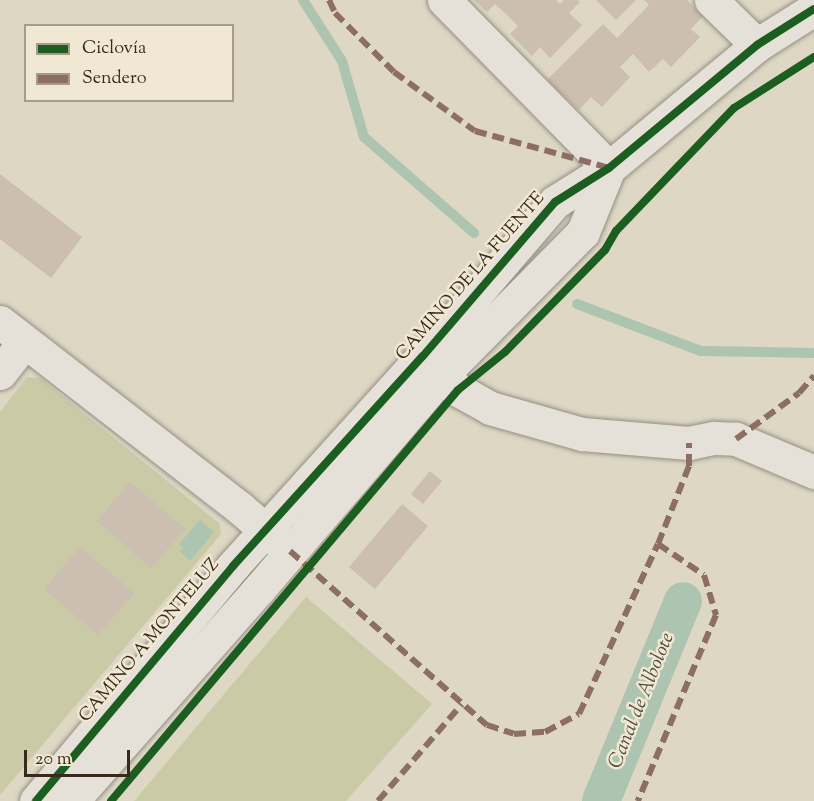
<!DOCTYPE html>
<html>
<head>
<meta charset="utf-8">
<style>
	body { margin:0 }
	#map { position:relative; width:814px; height:801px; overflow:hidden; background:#ded7c4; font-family:"Sorts Mill Goudy",serif }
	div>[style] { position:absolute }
	.green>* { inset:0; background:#cacaa6 }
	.water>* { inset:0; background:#adc4b1 }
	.stream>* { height:10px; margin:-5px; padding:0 5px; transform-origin:5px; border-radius:5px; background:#adc4b1 }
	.canal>* { height:38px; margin:-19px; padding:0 19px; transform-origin:19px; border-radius:19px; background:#adc4b1 }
	.building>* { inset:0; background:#ccbeb1 }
	.roads { filter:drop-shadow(0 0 2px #948f83) drop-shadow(0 0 2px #948f83) }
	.street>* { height:33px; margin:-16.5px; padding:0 16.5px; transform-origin:16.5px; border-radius:16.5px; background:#e5e1d8 }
	.secondary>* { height:33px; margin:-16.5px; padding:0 16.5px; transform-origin:16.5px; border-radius:16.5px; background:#e5e1d8 }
	.quiet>* { height:6px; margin-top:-3px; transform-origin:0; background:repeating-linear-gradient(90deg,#8d6e63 0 12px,transparent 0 18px) }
	.cycleway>* { height:8px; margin:-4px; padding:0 4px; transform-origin:4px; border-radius:4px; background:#1b5e20 }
	span { translate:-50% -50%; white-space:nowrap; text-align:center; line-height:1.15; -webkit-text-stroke:5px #f0e8d2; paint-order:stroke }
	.street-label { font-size:18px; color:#37291b }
	.water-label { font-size:20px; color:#4f4e3e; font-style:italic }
	.legend { position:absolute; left:24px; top:24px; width:210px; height:78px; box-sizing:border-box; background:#f0e8d2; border:2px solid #a69c89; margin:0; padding:8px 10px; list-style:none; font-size:18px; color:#37291b }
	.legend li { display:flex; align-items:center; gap:12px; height:30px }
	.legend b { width:30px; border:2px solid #a69c89 }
	.scale { position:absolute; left:24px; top:750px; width:106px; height:27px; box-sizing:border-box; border:3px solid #37291b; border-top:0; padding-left:8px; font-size:18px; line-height:21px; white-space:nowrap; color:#37291b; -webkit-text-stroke:4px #f0e8d2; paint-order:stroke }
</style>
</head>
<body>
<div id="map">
	<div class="green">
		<div style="clip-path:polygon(27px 377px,40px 378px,219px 523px,221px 534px,0 795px,0 412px)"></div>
		<div style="clip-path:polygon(306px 597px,432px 704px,346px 801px,134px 801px)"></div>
	</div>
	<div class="water">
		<div style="clip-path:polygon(200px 520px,214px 532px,190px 561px,180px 552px,183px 548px,179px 544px)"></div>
	</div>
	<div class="stream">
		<div style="left:303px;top:0;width:72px;rotate:57.4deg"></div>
		<div style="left:342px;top:61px;width:79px;rotate:73.9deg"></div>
		<div style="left:364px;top:137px;width:146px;rotate:41.1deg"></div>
		<div style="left:577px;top:304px;width:133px;rotate:20.8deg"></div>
		<div style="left:701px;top:351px;width:113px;rotate:1deg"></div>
	</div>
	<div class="canal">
		<div style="left:601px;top:801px;width:216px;rotate:-67.7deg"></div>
	</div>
	<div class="building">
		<div style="clip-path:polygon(474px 0,556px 0,560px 4px,564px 0,578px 0,580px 2px,569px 13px,582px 25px,550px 58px,540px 47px,532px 56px,510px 34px,518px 26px,507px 15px,495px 4px,487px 12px)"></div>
		<div style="clip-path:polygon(596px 0,636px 0,616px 20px)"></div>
		<div style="clip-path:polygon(644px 0,687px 0,703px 16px,691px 29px,700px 37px,671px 67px,663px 59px,649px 72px,633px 54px,620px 67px,630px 77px,602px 107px,591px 97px,579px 110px,547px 80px,603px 24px,617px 38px,649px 5px)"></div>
		<div style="clip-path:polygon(0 174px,82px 237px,51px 278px,0 239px)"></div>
		<div style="clip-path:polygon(430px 471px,442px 481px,423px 504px,411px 494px)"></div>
		<div style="clip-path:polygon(130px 482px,185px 529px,151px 568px,97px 521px)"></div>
		<div style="clip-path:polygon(402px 504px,428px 526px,375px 589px,349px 567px)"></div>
		<div style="clip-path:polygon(80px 547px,134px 593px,98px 635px,44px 589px)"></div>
	</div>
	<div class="roads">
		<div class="street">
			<div style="left:444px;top:0;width:235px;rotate:45.5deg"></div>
			<div style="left:711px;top:0;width:64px;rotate:44.4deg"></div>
			<div style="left:0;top:322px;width:304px;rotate:37.8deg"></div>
			<div style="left:240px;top:508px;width:61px;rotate:41deg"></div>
			<div style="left:423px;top:356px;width:49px;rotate:44.2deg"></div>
			<div style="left:458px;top:390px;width:37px;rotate:29deg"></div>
			<div style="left:490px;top:408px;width:96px;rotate:15.8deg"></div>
			<div style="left:582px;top:434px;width:107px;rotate:4.8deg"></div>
			<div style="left:689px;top:443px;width:25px;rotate:-12deg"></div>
			<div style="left:713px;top:438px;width:23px;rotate:2deg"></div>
			<div style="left:736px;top:439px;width:85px;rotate:22.9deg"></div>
			<div style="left:0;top:373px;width:39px;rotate:-52deg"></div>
		</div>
		<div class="secondary">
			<div style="left:36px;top:801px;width:307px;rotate:-50deg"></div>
			<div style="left:233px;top:566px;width:283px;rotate:-47.9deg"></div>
			<div style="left:423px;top:356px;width:203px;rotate:-49.4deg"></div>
			<div style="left:555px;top:202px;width:64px;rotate:-32.2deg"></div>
			<div style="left:609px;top:168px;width:192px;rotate:-39.7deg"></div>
			<div style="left:757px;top:45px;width:67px;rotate:-32.3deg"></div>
			<div style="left:72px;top:801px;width:283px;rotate:-48.6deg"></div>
			<div style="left:259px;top:589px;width:283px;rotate:-49.4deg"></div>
			<div style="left:443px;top:374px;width:199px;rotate:-45.4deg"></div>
			<div style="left:583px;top:232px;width:69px;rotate:-67.9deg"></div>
		</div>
	</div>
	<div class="quiet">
		<div style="left:329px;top:0;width:14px;rotate:65deg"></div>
		<div style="left:335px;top:13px;width:83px;rotate:45deg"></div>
		<div style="left:394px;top:72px;width:100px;rotate:36.1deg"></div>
		<div style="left:475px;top:131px;width:139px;rotate:15.4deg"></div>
		<div style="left:736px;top:439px;width:78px;rotate:-36.1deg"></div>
		<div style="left:799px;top:393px;width:23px;rotate:-49deg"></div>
		<div style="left:658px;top:544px;width:84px;rotate:-68.3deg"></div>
		<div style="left:689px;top:466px;width:23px;rotate:-90deg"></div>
		<div style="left:290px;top:551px;width:263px;rotate:41.5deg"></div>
		<div style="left:487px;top:725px;width:28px;rotate:18deg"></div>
		<div style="left:514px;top:734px;width:31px;rotate:-4deg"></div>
		<div style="left:545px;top:732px;width:38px;rotate:-28deg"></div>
		<div style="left:579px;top:714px;width:187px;rotate:-65.1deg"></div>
		<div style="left:658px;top:544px;width:55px;rotate:34deg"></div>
		<div style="left:704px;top:575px;width:42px;rotate:73.3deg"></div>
		<div style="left:716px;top:615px;width:202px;rotate:112.8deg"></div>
		<div style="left:378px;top:801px;width:128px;rotate:-49.1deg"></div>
	</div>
	<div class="cycleway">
		<div style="left:36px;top:801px;width:307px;rotate:-50deg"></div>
		<div style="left:233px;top:566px;width:283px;rotate:-47.9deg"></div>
		<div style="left:423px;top:356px;width:203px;rotate:-49.4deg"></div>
		<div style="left:555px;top:202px;width:64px;rotate:-32.2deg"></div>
		<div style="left:609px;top:168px;width:192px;rotate:-39.7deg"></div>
		<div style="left:757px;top:45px;width:67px;rotate:-32.3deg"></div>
		<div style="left:111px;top:801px;width:538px;rotate:-49.83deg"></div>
		<div style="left:458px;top:390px;width:60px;rotate:-39deg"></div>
		<div style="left:505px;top:352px;width:143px;rotate:-45.6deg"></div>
		<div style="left:605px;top:250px;width:22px;rotate:-60deg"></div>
		<div style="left:616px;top:231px;width:170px;rotate:-46.2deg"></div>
		<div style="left:734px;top:108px;width:95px;rotate:-32.5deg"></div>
	</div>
	<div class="street-label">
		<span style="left:471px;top:277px;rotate:-49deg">CAMINO DE LA FUENTE</span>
		<span style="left:150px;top:641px;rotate:-50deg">CAMINO A MONTELUZ</span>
	</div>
	<div class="water-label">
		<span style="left:642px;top:701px;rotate:-68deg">Canal de Albolote</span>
	</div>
	<ul class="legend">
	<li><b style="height:8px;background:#1b5e20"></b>Ciclovía</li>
	<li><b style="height:8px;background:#8d6e63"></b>Sendero</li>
	</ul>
	<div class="scale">20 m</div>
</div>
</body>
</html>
